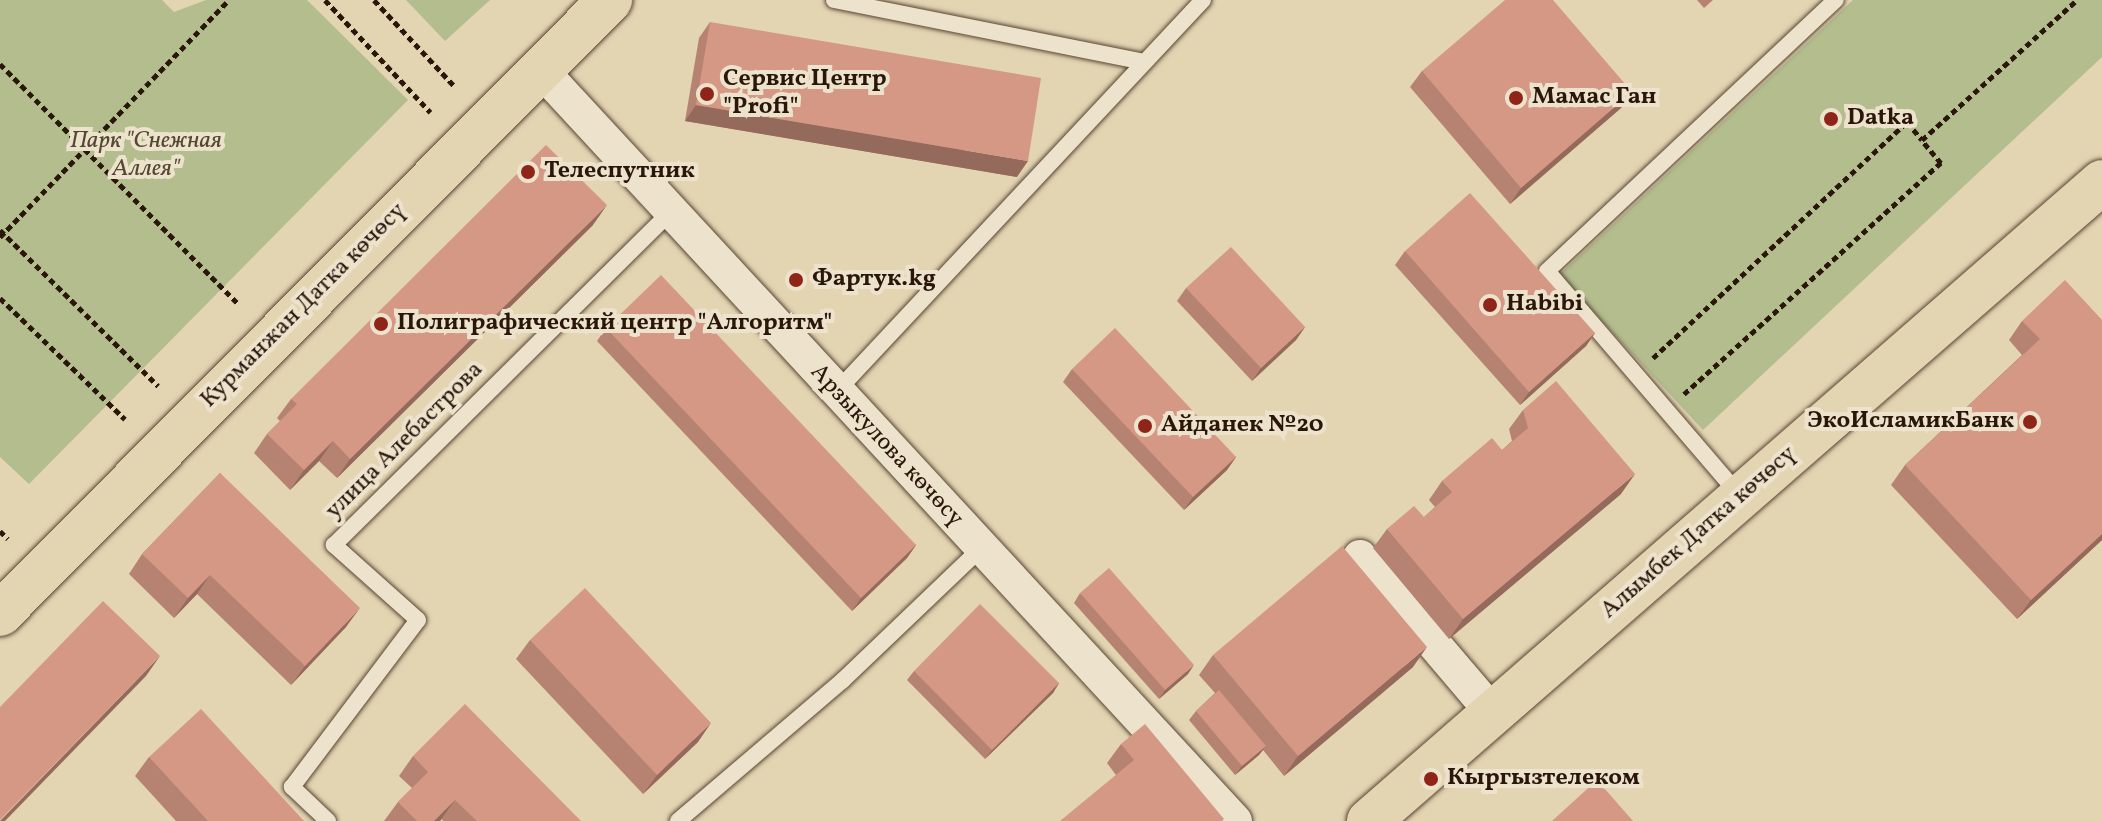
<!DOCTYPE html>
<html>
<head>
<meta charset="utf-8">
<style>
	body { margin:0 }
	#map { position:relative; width:2102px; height:821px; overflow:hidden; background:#e3d4b2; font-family:Vollkorn,serif }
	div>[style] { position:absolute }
	.green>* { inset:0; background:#b3bd8d }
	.path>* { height:5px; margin-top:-2.5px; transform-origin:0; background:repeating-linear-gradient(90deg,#2a170a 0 6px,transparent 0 10px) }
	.roads { filter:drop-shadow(0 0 2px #584634) drop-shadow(0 0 2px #584634) }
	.lane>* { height:16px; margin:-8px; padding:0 8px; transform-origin:8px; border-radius:8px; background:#ede3cd }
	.street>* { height:34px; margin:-17px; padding:0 17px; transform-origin:17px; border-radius:17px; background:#ede3cd }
	.primary>* { height:44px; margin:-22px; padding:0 22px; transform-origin:22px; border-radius:22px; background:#e3d4b2 }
	.wall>* { inset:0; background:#b68372 }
	.shaded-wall>* { inset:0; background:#946a5c }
	.building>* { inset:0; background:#d49884 }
	.dots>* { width:22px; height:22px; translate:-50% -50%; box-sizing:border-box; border:4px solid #ede3cd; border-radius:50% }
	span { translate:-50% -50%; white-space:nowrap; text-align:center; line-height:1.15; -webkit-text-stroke:8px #ede3cd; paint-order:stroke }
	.poi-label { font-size:24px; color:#2a170a; font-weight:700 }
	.left { translate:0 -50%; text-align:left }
	.right { translate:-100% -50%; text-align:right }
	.park-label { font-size:24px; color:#534931; font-style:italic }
	.street-label { font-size:24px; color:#2a170a }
</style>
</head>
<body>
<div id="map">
	<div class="green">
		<div style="clip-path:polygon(0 0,162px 0,174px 12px,206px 0,307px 0,408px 100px,29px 484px,0 457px)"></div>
		<div style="clip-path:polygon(406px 0,490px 0,445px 41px)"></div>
		<div style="clip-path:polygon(1853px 0,2102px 0,2102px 57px,1703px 430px,1559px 275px)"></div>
	</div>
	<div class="path">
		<div style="left:325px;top:0;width:154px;rotate:46.8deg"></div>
		<div style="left:374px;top:0;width:119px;rotate:47deg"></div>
		<div style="left:0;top:64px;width:339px;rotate:45.2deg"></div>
		<div style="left:0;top:230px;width:222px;rotate:44.6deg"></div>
		<div style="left:0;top:237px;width:330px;rotate:-46deg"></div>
		<div style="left:0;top:298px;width:174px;rotate:44.1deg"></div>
		<div style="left:1653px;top:358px;width:347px;rotate:-42.9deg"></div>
		<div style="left:1907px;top:122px;width:23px;rotate:50deg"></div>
		<div style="left:1922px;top:140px;width:209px;rotate:-42.1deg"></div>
		<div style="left:1684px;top:394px;width:346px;rotate:-42deg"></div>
		<div style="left:1941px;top:163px;width:30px;rotate:-130deg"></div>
		<div style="left:0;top:531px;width:11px;rotate:45deg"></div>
	</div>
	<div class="roads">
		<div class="lane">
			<div style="left:834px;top:0;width:312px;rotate:11.3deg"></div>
			<div style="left:836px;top:392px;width:537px;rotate:-46.89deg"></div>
			<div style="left:1740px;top:496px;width:296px;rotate:-130.6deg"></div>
			<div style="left:1547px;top:271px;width:396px;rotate:-43.2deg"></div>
			<div style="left:328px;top:821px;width:50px;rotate:-136.6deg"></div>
			<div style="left:292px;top:787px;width:209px;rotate:-53deg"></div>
			<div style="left:418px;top:620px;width:113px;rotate:-138.2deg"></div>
			<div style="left:334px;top:545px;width:474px;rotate:-44.7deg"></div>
			<div style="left:678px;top:821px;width:216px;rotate:-40.5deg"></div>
			<div style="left:842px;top:681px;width:192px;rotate:-43.7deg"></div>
		</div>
		<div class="street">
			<div style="left:540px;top:69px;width:1024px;rotate:47.26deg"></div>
			<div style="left:1360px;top:557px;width:205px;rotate:49.6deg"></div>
		</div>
		<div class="primary">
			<div style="left:0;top:614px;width:866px;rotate:-45.19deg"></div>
			<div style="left:1369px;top:821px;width:972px;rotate:-41.08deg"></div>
		</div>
	</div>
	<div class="wall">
		<div style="clip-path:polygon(1697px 0,1713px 0,1704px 8px)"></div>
		<div style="clip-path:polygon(710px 22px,1017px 177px,685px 121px,699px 38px)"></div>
		<div style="clip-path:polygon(1422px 71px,1632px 92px,1621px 108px,1510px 204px,1410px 87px)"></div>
		<div style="clip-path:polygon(593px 225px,337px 478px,319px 461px,290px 490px,254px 453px,267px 434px,280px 421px,277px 418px,291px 399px)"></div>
		<div style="clip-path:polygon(1405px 251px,1595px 333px,1586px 346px,1520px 405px,1395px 265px)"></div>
		<div style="clip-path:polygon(1186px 288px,1305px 327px,1296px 340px,1252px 381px,1177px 301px)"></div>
		<div style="clip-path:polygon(2102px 320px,2102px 540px,2017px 619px,1891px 485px,1905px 465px,2022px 355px,2009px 340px,2022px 321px)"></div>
		<div style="clip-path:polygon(606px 328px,916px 545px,907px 558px,852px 611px,597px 341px)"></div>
		<div style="clip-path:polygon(1072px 369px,1236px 457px,1227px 470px,1184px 510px,1063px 382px)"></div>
		<div style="clip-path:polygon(1523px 410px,1621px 494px,1449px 639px,1373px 548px,1387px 529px,1424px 517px,1435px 507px,1429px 500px,1442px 481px,1502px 450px,1512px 441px,1509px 429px)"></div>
		<div style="clip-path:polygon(220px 473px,346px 627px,291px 685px,197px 594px,174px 618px,129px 574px,142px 554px)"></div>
		<div style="clip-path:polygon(1080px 593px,1188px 674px,1159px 699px,1074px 603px)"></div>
		<div style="clip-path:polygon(530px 640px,698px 742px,643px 794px,516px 659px)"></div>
		<div style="clip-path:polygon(1213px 655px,1413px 667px,1284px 776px,1263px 750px,1259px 755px,1235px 775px,1189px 720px,1196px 711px,1215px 693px,1199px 675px)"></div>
		<div style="clip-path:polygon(914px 671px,1059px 683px,1053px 693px,985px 759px,907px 680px)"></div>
		<div style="clip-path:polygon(1121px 744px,1223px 821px,1116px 775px,1107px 763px)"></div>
		<div style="clip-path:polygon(413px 756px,581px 821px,443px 821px,442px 819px,440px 821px,384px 821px,398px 802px,412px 788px,399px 776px)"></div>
		<div style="clip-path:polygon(149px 757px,304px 821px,176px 821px,135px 776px)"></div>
	</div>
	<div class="shaded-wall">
		<div style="clip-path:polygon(1632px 92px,1621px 108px,1510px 204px,1521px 188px)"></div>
		<div style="clip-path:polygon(696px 105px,1028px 161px,1017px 177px,685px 121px)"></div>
		<div style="clip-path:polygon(607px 205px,593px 225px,337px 478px,350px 459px)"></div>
		<div style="clip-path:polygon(1305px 327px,1296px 340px,1252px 381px,1261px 368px)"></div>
		<div style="clip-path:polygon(1595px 333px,1586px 346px,1520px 405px,1529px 392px)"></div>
		<div style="clip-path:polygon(333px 441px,319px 461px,290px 490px,304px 470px)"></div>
		<div style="clip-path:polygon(1236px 457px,1227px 470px,1184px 510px,1193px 497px)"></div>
		<div style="clip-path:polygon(1635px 474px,1621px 494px,1449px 639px,1463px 619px)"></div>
		<div style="clip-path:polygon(2102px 534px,2102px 540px,2017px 619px,2031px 600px)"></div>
		<div style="clip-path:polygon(916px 545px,907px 558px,852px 611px,861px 598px)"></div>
		<div style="clip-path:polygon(210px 575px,197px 594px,174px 618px,188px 598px)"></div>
		<div style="clip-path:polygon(360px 608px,346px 627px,291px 685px,305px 666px)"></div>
		<div style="clip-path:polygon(1427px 647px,1413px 667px,1284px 776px,1298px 756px)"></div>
		<div style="clip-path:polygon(160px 656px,146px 676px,5px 821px,0 821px)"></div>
		<div style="clip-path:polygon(1194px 665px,1188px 674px,1159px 699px,1165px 690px)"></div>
		<div style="clip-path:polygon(1059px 683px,1053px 693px,985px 759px,992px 750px)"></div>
		<div style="clip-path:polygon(711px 723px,698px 742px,643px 794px,657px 775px)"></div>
		<div style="clip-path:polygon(1266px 746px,1259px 755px,1235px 775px,1242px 766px)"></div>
		<div style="clip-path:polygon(455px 800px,440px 821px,434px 821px)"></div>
	</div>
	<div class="building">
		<div style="clip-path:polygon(1505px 0,1553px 0,1632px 92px,1521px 188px,1422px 71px)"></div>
		<div style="clip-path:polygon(710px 22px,1041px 78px,1028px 161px,696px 105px)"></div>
		<div style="clip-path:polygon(546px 145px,607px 205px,350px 459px,333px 441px,304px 470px,267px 434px,297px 404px,291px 399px)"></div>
		<div style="clip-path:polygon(1470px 193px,1595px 333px,1529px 392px,1405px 251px)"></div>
		<div style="clip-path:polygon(1231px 247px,1305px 327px,1261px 368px,1186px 288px)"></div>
		<div style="clip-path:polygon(661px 275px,916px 545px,861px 598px,606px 328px)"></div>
		<div style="clip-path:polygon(2065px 280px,2102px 320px,2102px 534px,2031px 600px,1905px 465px,2040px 339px,2022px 321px)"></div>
		<div style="clip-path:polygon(1115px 328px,1236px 457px,1193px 497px,1072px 369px)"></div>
		<div style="clip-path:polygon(1556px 381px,1635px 474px,1463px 619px,1387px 529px,1414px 506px,1424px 517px,1452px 492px,1442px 481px,1492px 438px,1502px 450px,1528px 428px,1523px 410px)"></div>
		<div style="clip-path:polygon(220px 473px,360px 608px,305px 666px,210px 575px,188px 598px,142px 554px)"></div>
		<div style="clip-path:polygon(1342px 546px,1427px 647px,1298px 756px,1213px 655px)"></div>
		<div style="clip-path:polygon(1109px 568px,1194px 665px,1165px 690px,1080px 593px)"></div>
		<div style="clip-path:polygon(585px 588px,711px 723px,657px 775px,530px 640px)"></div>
		<div style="clip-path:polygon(103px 601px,160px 656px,0 820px,0 707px)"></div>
		<div style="clip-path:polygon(980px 604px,1059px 683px,992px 750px,914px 671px)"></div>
		<div style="clip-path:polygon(1219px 690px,1266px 746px,1242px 766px,1196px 711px)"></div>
		<div style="clip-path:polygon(465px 704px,581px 821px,477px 821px,455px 800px,434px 821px,417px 821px,398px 802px,428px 772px,413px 756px)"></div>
		<div style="clip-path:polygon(201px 709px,304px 821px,208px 821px,149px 757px)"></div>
		<div style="clip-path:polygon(1145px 724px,1224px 819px,1222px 821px,1060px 821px,1134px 760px,1121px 744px)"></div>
		<div style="clip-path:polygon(1597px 780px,1633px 821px,1552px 821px)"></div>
	</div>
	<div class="dots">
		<div style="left:707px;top:94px;background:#8f2418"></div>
		<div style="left:1516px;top:98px;background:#8f2418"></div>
		<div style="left:1831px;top:119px;background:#8f2418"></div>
		<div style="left:528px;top:172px;background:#8f2418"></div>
		<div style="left:796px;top:280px;background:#8f2418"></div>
		<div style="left:1490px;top:305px;background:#8f2418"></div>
		<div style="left:381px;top:324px;background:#8f2418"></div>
		<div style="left:2030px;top:422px;background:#8f2418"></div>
		<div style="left:1145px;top:426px;background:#8f2418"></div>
		<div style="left:1431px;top:779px;background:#8f2418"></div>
	</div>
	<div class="poi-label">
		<span class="left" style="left:723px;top:94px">Сервис Центр<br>"Profi"</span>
		<span class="left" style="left:1532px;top:98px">Мамас Ган</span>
		<span class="left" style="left:1847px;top:119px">Datka</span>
		<span class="left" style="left:544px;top:172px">Телеспутник</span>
		<span class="left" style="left:812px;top:280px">Фартук.kg</span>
		<span class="left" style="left:1506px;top:305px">Habibi</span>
		<span class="left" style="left:397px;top:324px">Полиграфический центр "Алгоритм"</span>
		<span class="right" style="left:2014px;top:422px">ЭкоИсламикБанк</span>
		<span class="left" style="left:1161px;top:426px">Айданек №20</span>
		<span class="left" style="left:1447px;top:779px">Кыргызтелеком</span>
	</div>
	<div class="park-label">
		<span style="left:146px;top:156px">Парк "Снежная<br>Аллея"</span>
	</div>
	<div class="street-label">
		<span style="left:304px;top:306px;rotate:-45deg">Курманжан Датка көчөсү</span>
		<span style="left:405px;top:441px;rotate:-45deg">улица Алебастрова</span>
		<span style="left:886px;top:446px;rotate:47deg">Арзыкулова көчөсү</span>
		<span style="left:1699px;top:533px;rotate:-41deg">Алымбек Датка көчөсү</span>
	</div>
</div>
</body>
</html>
